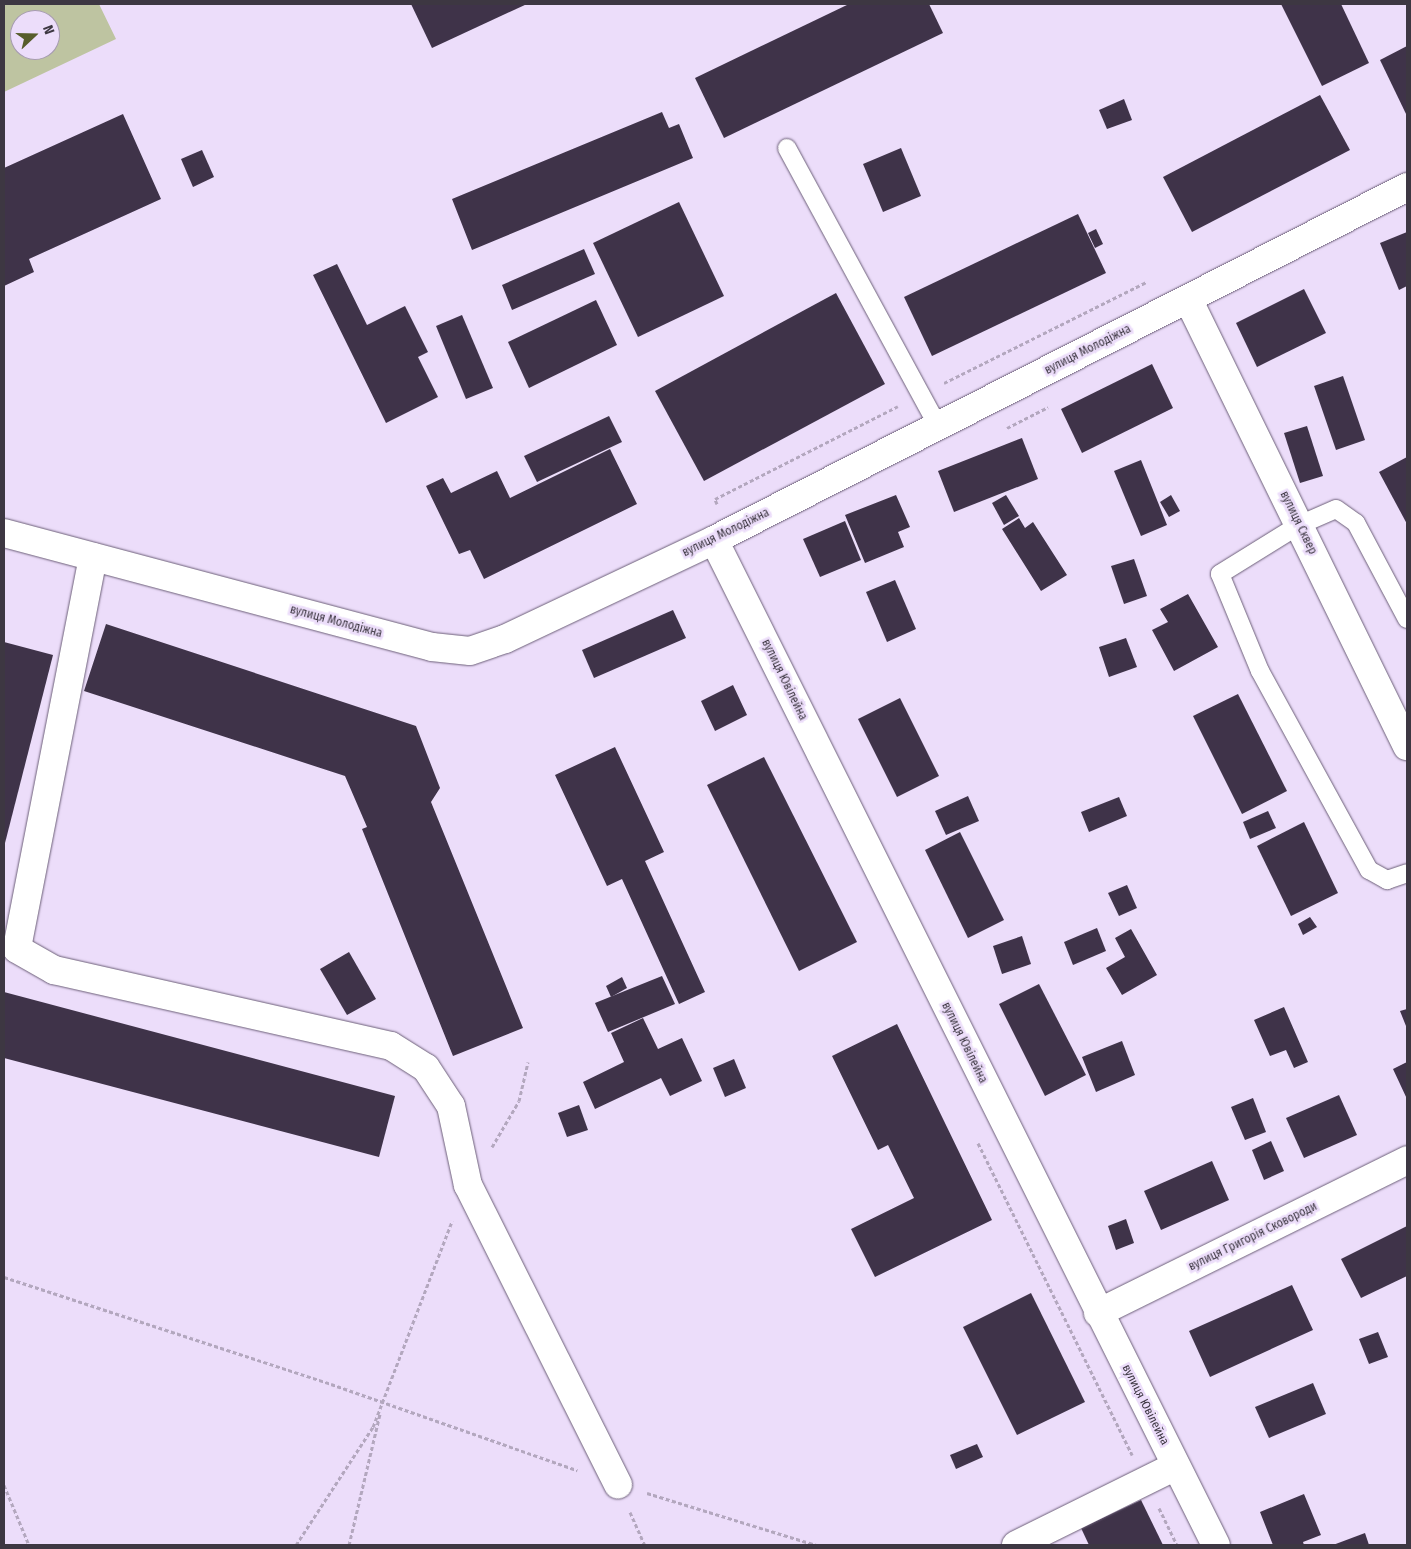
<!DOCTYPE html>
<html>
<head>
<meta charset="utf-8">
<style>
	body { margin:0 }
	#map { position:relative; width:1411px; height:1549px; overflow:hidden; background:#ecddfa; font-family:"Fira Sans Condensed",sans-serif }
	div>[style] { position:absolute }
	.green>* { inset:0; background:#bec4a1 }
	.building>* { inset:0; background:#3f3349 }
	.path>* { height:3px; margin-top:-1.5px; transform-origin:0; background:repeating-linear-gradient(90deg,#b3a7be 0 4px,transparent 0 6.5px) }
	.roads { filter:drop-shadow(0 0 1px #6c5f78) drop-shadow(0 0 1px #6c5f78) }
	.lane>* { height:18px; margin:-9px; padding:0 9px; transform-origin:9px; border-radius:9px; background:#fff }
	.street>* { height:28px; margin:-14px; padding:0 14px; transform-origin:14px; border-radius:14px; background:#fff }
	span { translate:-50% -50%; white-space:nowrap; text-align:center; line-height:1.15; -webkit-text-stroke:5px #ecddfa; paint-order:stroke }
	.street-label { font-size:12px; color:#3d3742 }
	.frame { position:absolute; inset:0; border:5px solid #3d3742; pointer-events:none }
	.north { position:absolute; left:10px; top:10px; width:50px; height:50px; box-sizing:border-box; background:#ecddfa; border:1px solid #a69bb0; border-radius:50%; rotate:69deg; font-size:14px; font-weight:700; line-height:20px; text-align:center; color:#3d3742 }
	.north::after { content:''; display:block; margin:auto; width:18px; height:22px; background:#575d2b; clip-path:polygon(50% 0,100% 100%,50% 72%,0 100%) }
</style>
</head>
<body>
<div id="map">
	<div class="green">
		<div style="clip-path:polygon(evenodd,4px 4px,99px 4px,116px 39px,4px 92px,4px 4px,20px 20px,50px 20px,50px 50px,20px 50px,20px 20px)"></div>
	</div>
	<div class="building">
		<div style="clip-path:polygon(411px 4px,527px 4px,432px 48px)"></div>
		<div style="clip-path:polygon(849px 4px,929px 4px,943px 33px,724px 138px,695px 78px)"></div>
		<div style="clip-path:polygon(1281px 4px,1341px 4px,1369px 63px,1322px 86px)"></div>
		<div style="clip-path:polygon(1407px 46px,1407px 116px,1380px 60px)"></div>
		<div style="clip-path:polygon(1320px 95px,1350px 150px,1192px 232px,1163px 177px)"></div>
		<div style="clip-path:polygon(1124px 99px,1132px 120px,1107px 129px,1099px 110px)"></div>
		<div style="clip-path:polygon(662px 112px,669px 128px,679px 124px,693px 158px,472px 250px,452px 199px)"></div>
		<div style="clip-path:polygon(123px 114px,161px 199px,29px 259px,34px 272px,4px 286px,4px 168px)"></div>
		<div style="clip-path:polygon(901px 148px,921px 196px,883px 212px,863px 164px)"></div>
		<div style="clip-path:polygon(202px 150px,214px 177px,193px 187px,181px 159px)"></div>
		<div style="clip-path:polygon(679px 202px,724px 296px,638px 337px,593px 243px)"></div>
		<div style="clip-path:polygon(1078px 214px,1106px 273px,932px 356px,904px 297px)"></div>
		<div style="clip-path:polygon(1096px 229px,1103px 244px,1095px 248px,1088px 233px)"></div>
		<div style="clip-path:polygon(1407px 232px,1407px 286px,1399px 290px,1380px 243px)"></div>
		<div style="clip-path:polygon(584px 249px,595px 274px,512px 310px,502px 285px)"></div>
		<div style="clip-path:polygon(337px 264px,367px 325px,405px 306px,428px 352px,418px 357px,438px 397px,386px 423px,313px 275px)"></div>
		<div style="clip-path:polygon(1304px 289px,1326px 333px,1257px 367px,1236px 323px)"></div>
		<div style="clip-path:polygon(836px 293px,885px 384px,704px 481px,655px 391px)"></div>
		<div style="clip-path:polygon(596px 300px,617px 345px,529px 388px,508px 342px)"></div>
		<div style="clip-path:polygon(462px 315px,493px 388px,466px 399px,436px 326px)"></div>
		<div style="clip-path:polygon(1152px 364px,1173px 408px,1082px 453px,1061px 409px)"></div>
		<div style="clip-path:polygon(1343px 376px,1365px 440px,1336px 450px,1314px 386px)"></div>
		<div style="clip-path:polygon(609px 416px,622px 442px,537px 482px,524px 456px)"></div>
		<div style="clip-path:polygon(1307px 426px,1323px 476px,1300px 483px,1284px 433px)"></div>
		<div style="clip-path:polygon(1022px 438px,1038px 479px,954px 512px,938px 471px)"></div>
		<div style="clip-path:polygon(610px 449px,637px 504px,484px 579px,470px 550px,459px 554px,426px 486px,443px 478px,451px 493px,497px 471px,510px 498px)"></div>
		<div style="clip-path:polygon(1407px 457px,1407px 524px,1379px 472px)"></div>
		<div style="clip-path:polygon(1141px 460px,1167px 525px,1141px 536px,1114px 471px)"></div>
		<div style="clip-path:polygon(896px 495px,910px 527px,898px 532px,904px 547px,865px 563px,845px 515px)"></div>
		<div style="clip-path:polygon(1006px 495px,1019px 516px,1004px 525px,992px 503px)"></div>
		<div style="clip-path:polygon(1171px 495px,1180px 511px,1169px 517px,1160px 502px)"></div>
		<div style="clip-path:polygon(1019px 518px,1025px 528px,1033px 522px,1067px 575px,1041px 591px,1002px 529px)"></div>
		<div style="clip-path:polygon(845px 521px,861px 560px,820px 577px,803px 539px)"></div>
		<div style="clip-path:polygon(1134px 559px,1147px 596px,1124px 604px,1111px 566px)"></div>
		<div style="clip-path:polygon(895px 580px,916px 629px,887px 642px,866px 592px)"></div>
		<div style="clip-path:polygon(1188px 594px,1218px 647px,1174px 671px,1152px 630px,1168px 622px,1160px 609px)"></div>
		<div style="clip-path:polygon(673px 610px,686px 638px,594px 678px,582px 650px)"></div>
		<div style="clip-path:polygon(106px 624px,416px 726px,440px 788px,431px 802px,523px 1028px,453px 1056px,362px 829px,367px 827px,345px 776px,84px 691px)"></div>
		<div style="clip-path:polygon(1126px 638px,1137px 667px,1109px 677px,1099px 647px)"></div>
		<div style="clip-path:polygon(4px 642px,53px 655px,4px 847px)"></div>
		<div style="clip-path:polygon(733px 685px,747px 715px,715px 731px,701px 701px)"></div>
		<div style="clip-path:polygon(1238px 694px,1287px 791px,1242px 814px,1193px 716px)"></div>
		<div style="clip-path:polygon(900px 698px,939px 776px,897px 797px,858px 719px)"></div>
		<div style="clip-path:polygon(615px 747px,664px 852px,645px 861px,705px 992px,679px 1004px,622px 879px,607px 886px,555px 775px)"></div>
		<div style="clip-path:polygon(764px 757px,857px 942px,799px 971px,707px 785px)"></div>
		<div style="clip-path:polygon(968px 796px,979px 821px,946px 835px,935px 811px)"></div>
		<div style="clip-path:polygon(1119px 797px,1127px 816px,1089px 832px,1081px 812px)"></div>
		<div style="clip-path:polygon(1268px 811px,1276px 828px,1250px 839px,1243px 822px)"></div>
		<div style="clip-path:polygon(1304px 822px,1338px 893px,1291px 916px,1257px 846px)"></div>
		<div style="clip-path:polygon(960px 832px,1004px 920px,968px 938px,925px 850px)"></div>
		<div style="clip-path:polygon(1127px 885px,1137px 908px,1119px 916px,1108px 893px)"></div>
		<div style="clip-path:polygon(1310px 917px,1317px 927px,1303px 935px,1298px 924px)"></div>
		<div style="clip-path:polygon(1097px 928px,1106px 951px,1073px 965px,1064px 942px)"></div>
		<div style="clip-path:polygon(1131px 929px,1157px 975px,1122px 995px,1106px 968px,1125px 957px,1115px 938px)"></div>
		<div style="clip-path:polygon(1022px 936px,1031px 964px,1002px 974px,993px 946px)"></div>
		<div style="clip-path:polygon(349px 952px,376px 999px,347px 1015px,320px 969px)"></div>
		<div style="clip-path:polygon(662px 976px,675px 1004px,608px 1032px,595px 1003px)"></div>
		<div style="clip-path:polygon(622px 977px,627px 988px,611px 997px,606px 986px)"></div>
		<div style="clip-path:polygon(1039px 984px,1086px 1075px,1045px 1096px,999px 1004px)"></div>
		<div style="clip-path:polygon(4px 992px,395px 1096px,379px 1157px,4px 1058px)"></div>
		<div style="clip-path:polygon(1284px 1007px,1308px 1062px,1294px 1068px,1286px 1050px,1270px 1056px,1254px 1020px)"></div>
		<div style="clip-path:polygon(1407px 1009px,1407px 1026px,1406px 1026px,1400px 1011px)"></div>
		<div style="clip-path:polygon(643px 1018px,658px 1049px,682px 1038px,702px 1081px,670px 1096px,661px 1078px,595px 1109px,583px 1082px,624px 1062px,611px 1033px)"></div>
		<div style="clip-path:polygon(897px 1024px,992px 1220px,875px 1277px,851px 1229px,914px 1198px,888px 1145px,878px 1150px,832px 1056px)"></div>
		<div style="clip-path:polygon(1122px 1041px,1135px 1075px,1096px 1092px,1082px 1057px)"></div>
		<div style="clip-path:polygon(734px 1059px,746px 1088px,725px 1097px,713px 1068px)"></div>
		<div style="clip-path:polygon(1407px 1062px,1407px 1099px,1393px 1069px)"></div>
		<div style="clip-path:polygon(1339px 1095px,1357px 1135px,1304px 1158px,1286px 1118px)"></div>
		<div style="clip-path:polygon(1253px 1098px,1266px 1132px,1245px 1140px,1231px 1107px)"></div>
		<div style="clip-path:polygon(579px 1105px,588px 1130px,567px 1137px,558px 1113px)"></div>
		<div style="clip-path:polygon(1271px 1141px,1284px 1171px,1264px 1180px,1252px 1150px)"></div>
		<div style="clip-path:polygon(1212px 1161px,1229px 1200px,1161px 1230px,1144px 1191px)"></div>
		<div style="clip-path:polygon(1126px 1219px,1134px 1243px,1116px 1250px,1108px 1226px)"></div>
		<div style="clip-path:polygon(1407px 1226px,1407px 1276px,1361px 1298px,1341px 1259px)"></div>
		<div style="clip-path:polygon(1292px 1285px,1313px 1330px,1210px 1377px,1189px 1331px)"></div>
		<div style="clip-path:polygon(1031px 1293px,1085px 1402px,1017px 1435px,963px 1327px)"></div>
		<div style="clip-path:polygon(1378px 1332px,1388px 1357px,1369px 1364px,1359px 1339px)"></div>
		<div style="clip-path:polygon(1313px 1383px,1326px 1414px,1269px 1438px,1255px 1407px)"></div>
		<div style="clip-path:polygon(977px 1444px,983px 1457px,956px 1469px,950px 1455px)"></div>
		<div style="clip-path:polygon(1304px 1494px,1321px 1535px,1303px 1542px,1304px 1545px,1273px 1545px,1260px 1512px)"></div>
		<div style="clip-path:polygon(1141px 1500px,1163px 1545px,1089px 1545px,1081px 1528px)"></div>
		<div style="clip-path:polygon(1365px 1533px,1369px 1545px,1333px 1545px)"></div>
	</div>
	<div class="path">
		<div style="left:944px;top:383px;width:227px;rotate:-26.5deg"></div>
		<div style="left:1007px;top:428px;width:46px;rotate:-27.1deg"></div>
		<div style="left:717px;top:504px;width:5px;rotate:-112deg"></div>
		<div style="left:715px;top:499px;width:205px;rotate:-26.9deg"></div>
		<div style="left:978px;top:1143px;width:348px;rotate:63.7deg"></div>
		<div style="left:492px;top:1147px;width:53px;rotate:-59.6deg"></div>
		<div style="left:519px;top:1101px;width:40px;rotate:-77deg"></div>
		<div style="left:4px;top:1277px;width:344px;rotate:18.1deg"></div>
		<div style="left:331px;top:1384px;width:261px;rotate:19.3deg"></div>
		<div style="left:4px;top:1485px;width:65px;rotate:67.4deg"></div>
		<div style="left:647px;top:1493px;width:177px;rotate:17.1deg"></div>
		<div style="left:1159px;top:1508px;width:41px;rotate:64.1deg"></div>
		<div style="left:630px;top:1512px;width:36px;rotate:66deg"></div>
		<div style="left:296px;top:1545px;width:141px;rotate:-56.9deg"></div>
		<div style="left:373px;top:1427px;width:221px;rotate:-69deg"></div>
		<div style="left:349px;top:1545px;width:135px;rotate:-76.7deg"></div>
	</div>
	<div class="roads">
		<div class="lane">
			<div style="left:787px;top:148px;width:316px;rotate:61.5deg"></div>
			<div style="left:1407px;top:619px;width:109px;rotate:-118deg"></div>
			<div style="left:1356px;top:523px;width:24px;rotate:-145deg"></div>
			<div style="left:1336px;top:509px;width:40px;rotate:156.6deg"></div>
			<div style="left:1299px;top:525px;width:93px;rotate:148.2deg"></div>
			<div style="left:1220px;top:574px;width:105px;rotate:67.6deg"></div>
			<div style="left:1260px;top:671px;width:227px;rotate:61.3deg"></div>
			<div style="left:1369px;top:870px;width:21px;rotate:29deg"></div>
			<div style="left:1387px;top:880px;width:21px;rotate:-19deg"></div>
		</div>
		<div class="street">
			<div style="left:1188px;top:299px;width:498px;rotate:63.9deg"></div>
			<div style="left:4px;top:533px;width:443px;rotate:14.9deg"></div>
			<div style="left:432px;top:647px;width:38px;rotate:6deg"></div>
			<div style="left:470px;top:651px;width:37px;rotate:-19deg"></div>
			<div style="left:505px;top:639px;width:231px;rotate:-25.3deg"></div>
			<div style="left:714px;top:540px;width:778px;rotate:-26.99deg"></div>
			<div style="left:714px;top:540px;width:1123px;rotate:63.46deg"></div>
			<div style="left:93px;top:557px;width:399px;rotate:101deg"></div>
			<div style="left:17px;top:949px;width:43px;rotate:29.6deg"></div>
			<div style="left:54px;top:970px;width:345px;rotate:12.7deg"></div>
			<div style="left:391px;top:1046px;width:41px;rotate:32.2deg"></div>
			<div style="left:426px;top:1068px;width:45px;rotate:56.7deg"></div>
			<div style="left:451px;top:1106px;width:81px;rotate:77.9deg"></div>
			<div style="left:468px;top:1185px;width:335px;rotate:63.4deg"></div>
			<div style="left:1098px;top:1313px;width:345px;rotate:-26.3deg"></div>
			<div style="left:1016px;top:1545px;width:178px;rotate:-26.3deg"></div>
		</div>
	</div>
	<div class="street-label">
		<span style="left:1088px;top:350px;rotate:-27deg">вулиця Молодіжна</span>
		<span style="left:1298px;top:523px;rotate:64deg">вулиця Сквер</span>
		<span style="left:726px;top:533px;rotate:-26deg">вулиця Молодіжна</span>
		<span style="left:336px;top:622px;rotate:15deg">вулиця Молодіжна</span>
		<span style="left:784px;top:680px;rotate:64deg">вулиця Ювілейна</span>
		<span style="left:964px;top:1043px;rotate:64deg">вулиця Ювілейна</span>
		<span style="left:1253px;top:1237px;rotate:-26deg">вулиця Григорія Сковороди</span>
		<span style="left:1145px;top:1405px;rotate:63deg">вулиця Ювілейна</span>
	</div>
	<div class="frame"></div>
	<div class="north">N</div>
</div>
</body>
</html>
